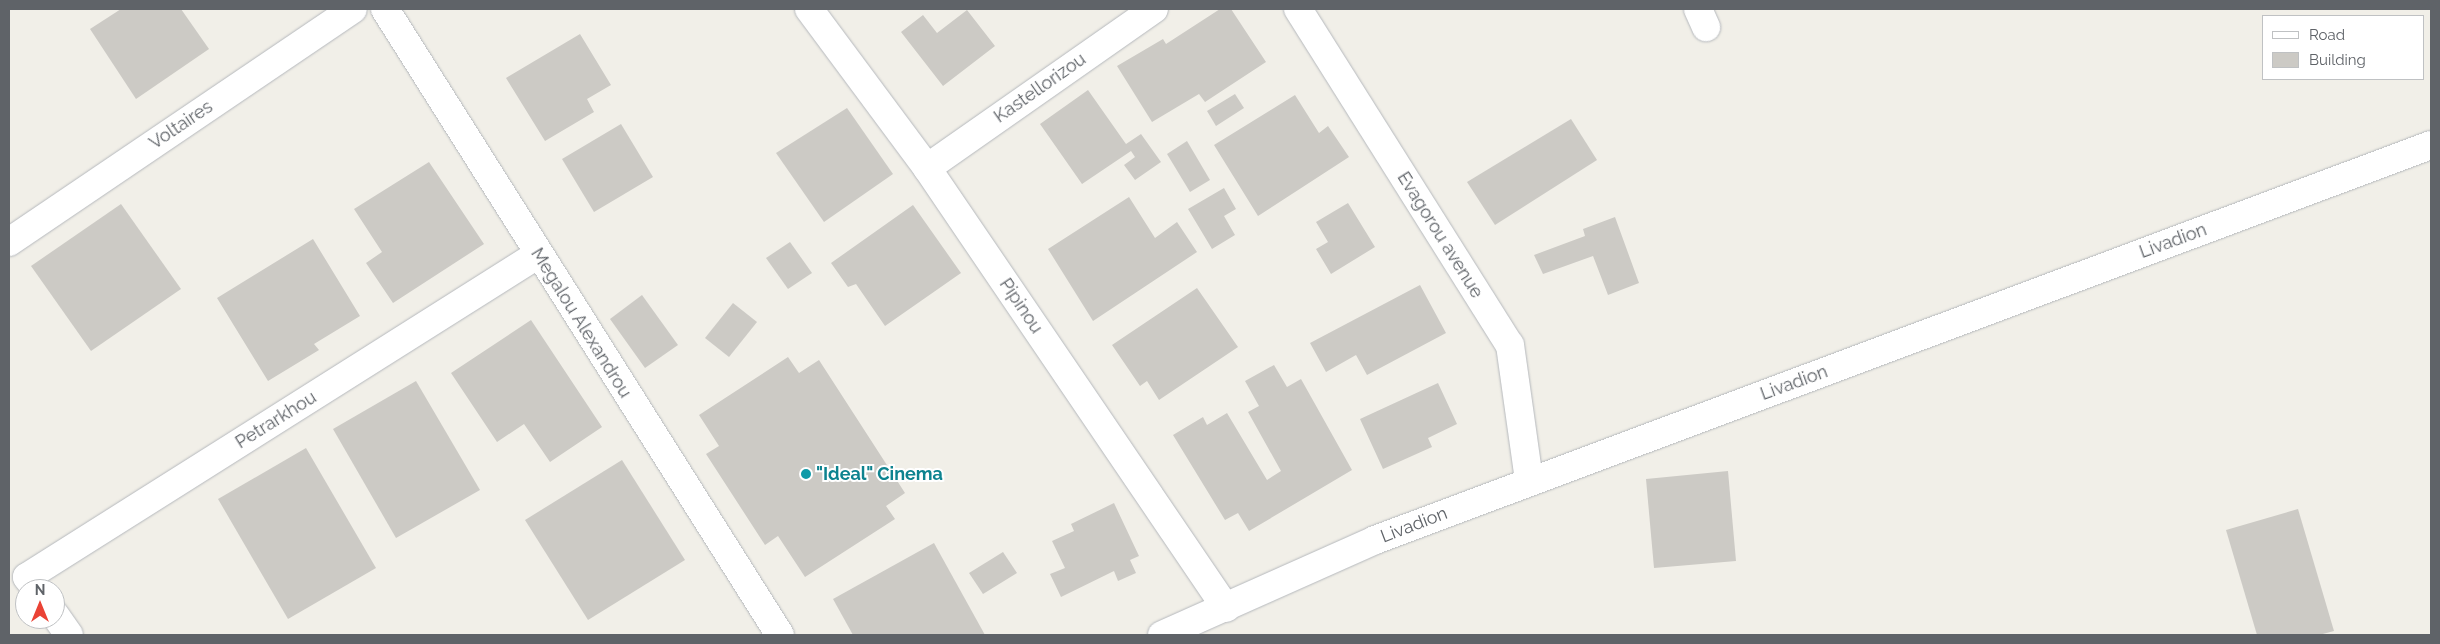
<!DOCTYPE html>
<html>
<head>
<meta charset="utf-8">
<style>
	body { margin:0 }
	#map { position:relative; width:2440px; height:644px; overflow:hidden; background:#f1efe8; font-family:Raleway,sans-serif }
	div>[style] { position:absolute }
	.building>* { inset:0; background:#cccac5 }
	.roads { filter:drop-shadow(0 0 1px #b5b8bc) drop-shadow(0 0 1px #b5b8bc) }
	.minor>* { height:28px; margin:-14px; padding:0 14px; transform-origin:14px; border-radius:14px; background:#fff }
	.dots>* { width:14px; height:14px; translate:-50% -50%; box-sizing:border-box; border:2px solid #fff; border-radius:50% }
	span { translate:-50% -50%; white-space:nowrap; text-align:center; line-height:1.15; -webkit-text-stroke:4px #fff; paint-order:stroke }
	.street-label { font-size:18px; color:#5f6368 }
	.culture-label { font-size:18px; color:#0d838f; font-weight:700 }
	.left { translate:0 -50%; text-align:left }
	.frame { position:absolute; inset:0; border:10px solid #5f6368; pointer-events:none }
	.legend { position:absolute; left:2262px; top:15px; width:162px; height:65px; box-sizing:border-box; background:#fff; border:1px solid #bfc1c3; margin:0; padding:6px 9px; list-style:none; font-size:15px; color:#5f6368 }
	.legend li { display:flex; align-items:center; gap:10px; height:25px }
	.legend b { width:25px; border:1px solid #bfc1c3 }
	.north { position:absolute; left:15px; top:579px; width:50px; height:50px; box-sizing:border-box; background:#fff; border:1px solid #bfc1c3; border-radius:50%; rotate:0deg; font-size:14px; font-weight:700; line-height:20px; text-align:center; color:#5f6368 }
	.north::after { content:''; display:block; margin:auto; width:18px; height:22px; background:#ea4335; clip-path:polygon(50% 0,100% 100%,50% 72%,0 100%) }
</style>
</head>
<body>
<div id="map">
	<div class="building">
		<div style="clip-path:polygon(121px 9px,181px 9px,209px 49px,136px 99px,90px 29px)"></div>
		<div style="clip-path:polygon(1220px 9px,1231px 9px,1266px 62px,1205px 102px,1199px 94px,1152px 122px,1117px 66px,1163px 39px,1166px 44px)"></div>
		<div style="clip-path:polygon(967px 10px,995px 46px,943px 86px,901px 32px,923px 15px,937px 33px)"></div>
		<div style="clip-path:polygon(580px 34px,611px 85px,587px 99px,594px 112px,545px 141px,506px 78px)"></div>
		<div style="clip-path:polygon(1088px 90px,1126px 144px,1141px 134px,1161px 162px,1135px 180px,1124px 165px,1135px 157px,1131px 151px,1082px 184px,1040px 124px)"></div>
		<div style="clip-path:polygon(1235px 94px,1244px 108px,1216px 126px,1207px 111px)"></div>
		<div style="clip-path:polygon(1295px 95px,1319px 133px,1328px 126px,1349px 157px,1258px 216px,1214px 145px)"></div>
		<div style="clip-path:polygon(847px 108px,893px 174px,824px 222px,776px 153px)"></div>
		<div style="clip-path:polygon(1571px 119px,1597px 160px,1495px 225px,1467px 182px)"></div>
		<div style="clip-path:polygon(621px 124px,653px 177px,594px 212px,562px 159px)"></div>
		<div style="clip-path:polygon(1187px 141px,1210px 180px,1190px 192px,1167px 154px)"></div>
		<div style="clip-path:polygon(429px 162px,484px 244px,393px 303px,366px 263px,382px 252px,354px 209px)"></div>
		<div style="clip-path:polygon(1224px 188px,1236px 209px,1224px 216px,1235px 235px,1212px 249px,1188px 209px)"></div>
		<div style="clip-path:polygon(1129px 197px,1155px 238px,1177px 222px,1197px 252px,1093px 321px,1048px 249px)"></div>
		<div style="clip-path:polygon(1348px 203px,1375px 247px,1331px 274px,1316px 249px,1328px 242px,1316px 222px)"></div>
		<div style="clip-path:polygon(121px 204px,181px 289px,91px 351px,31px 266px)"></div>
		<div style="clip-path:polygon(913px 205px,961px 273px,885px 326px,856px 284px,848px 287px,831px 263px)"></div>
		<div style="clip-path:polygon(1615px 217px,1639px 283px,1608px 295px,1593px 256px,1543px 274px,1534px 255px,1585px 236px,1583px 229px)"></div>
		<div style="clip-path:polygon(313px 239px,360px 316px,314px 344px,319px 350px,268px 381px,217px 298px)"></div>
		<div style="clip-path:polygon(790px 242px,812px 273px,788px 289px,766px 258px)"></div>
		<div style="clip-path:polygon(1420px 285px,1446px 333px,1367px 375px,1356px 355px,1326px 372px,1310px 343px)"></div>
		<div style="clip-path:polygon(1197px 288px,1238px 347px,1159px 400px,1147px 381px,1140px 386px,1112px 345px)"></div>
		<div style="clip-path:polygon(642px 295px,678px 345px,645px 368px,610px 319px)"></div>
		<div style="clip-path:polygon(733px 303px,757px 322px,729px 357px,705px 338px)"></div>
		<div style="clip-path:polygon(531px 320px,602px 427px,550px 462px,524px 424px,497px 442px,451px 373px)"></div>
		<div style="clip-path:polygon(788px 357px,799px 373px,819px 360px,905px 493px,886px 506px,895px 519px,805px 577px,778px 536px,765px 545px,706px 454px,719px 446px,699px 415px)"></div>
		<div style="clip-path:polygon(1274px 365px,1287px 387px,1301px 379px,1352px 470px,1249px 531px,1238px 513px,1225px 520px,1173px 435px,1203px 417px,1207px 425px,1227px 413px,1267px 480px,1281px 471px,1248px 412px,1259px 406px,1245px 381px)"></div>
		<div style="clip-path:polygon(416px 381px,480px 490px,396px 538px,333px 429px)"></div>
		<div style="clip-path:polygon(1438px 383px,1457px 424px,1428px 438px,1432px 447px,1383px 469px,1360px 419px)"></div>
		<div style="clip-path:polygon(306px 448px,376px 568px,288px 619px,218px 499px)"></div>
		<div style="clip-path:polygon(622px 460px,685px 560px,588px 620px,525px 520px)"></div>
		<div style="clip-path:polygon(1728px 471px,1736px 561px,1654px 568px,1646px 479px)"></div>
		<div style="clip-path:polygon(1114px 503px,1139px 556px,1130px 560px,1136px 573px,1118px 581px,1114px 571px,1061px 597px,1050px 574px,1065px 568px,1052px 541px,1074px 531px,1071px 524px)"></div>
		<div style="clip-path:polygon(2298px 509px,2334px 631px,2319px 635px,2257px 635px,2226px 530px)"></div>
		<div style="clip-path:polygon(934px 543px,985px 635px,853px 635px,833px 599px)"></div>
		<div style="clip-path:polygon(1003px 552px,1017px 573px,983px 594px,969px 573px)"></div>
	</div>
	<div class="roads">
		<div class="minor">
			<div style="left:385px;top:9px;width:740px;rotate:57.75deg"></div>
			<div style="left:809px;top:9px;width:198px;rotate:53.4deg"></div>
			<div style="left:927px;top:168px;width:532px;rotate:55.8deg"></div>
			<div style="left:1298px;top:9px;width:397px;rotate:57.8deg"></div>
			<div style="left:1510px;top:345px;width:137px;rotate:82deg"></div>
			<div style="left:1698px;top:9px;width:20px;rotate:66deg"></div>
			<div style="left:927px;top:168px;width:277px;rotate:-35deg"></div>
			<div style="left:9px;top:242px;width:415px;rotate:-34.1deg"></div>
			<div style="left:36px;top:589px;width:15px;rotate:-127deg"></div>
			<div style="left:27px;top:577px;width:603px;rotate:-32.27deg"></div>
			<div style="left:55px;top:615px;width:24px;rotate:55deg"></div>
			<div style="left:1162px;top:635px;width:233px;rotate:-24deg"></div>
			<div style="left:1375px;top:540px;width:1127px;rotate:-20.51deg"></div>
		</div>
	</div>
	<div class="dots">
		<div style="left:806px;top:474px;background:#0f9aa8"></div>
	</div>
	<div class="street-label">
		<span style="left:1040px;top:88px;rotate:-35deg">Kastellorizou</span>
		<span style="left:181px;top:125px;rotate:-34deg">Voltaires</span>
		<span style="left:1440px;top:235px;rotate:58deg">Evagorou avenue</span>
		<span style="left:2173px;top:241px;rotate:-20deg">Livadion</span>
		<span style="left:1021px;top:306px;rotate:56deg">Pipinou</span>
		<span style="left:581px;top:323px;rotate:58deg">Megalou Alexandrou</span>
		<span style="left:1794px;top:383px;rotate:-20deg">Livadion</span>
		<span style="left:276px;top:420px;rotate:-32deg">Petrarkhou</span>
		<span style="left:1414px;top:525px;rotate:-21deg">Livadion</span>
	</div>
	<div class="culture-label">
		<span class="left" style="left:816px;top:474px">"Ideal" Cinema</span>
	</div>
	<div class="frame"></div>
	<ul class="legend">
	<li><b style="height:6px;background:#fff"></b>Road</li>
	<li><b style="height:14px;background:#cccac5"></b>Building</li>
	</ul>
	<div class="north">N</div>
</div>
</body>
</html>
